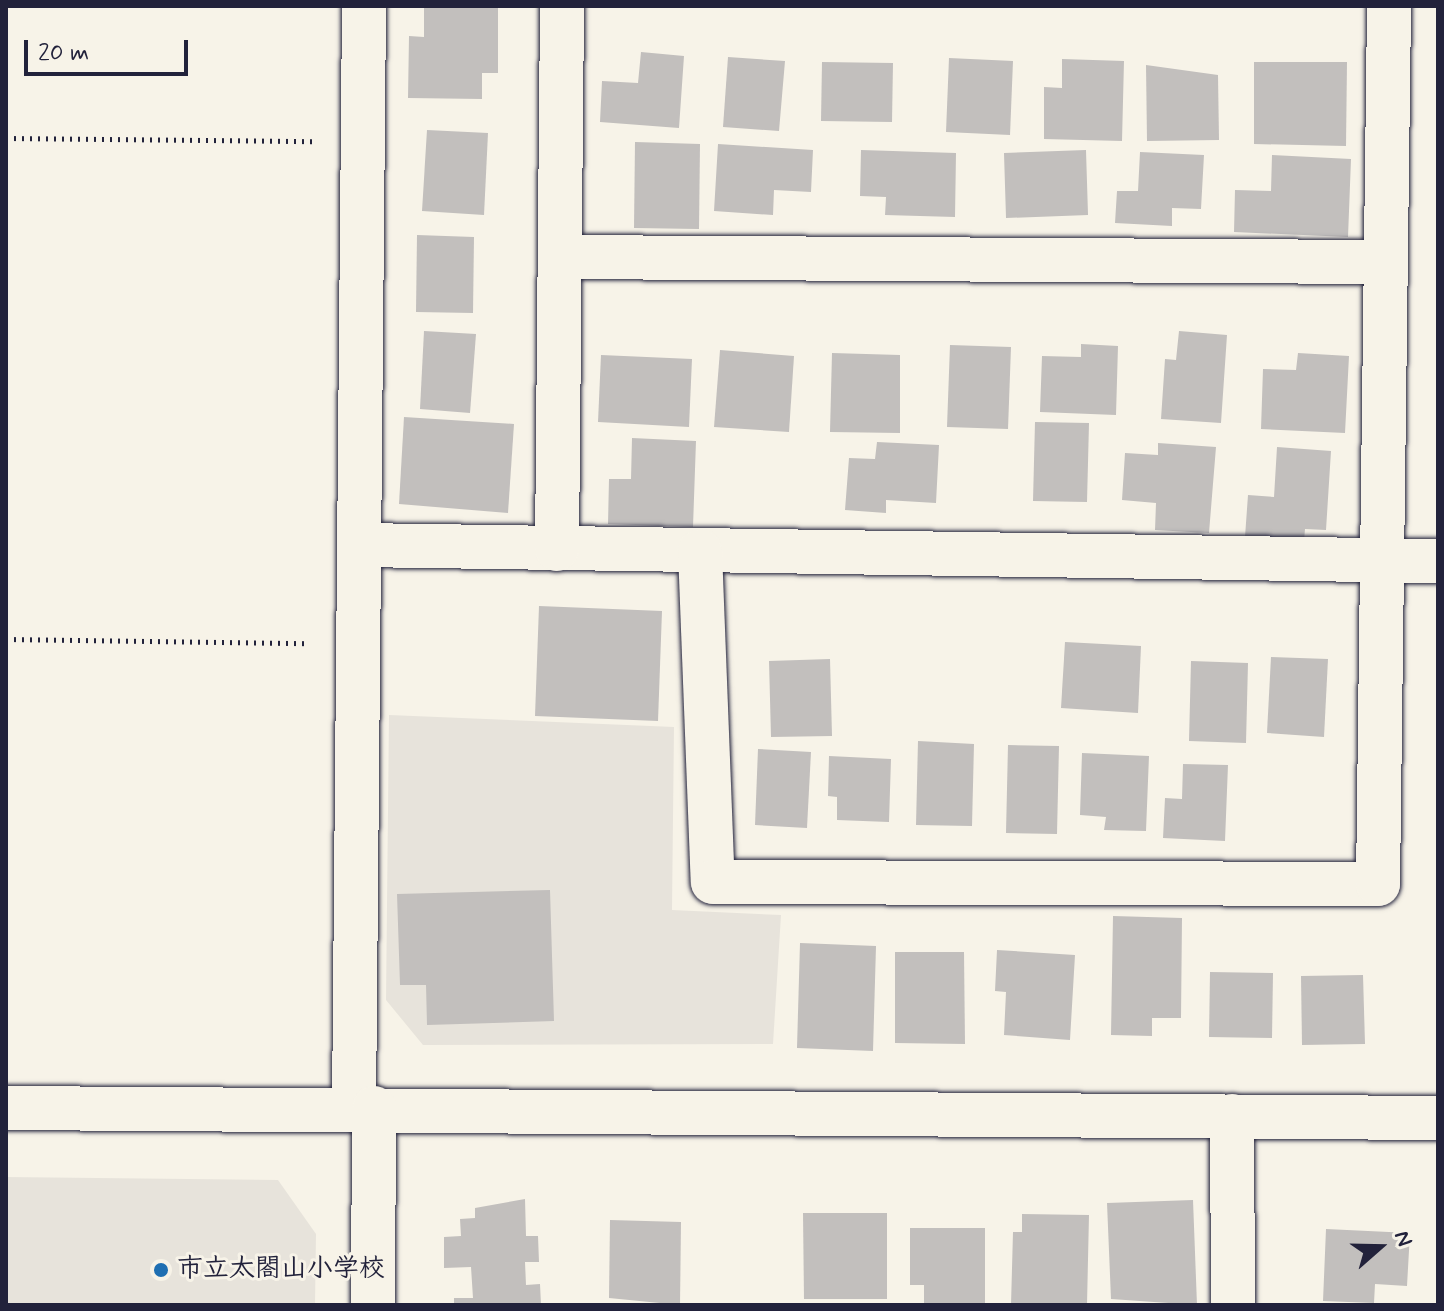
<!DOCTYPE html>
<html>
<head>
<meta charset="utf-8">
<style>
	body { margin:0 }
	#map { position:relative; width:1444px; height:1311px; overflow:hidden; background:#f7f3e8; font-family:Mynerve,"Klee One",sans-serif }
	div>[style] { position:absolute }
	.built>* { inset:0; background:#e7e3db }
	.building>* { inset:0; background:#c2bfbd }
	.path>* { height:5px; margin-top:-2.5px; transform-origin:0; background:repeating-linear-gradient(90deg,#22223b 0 2px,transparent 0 8px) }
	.roads { filter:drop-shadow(0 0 2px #22223b) drop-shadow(0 0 2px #22223b) }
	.minor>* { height:44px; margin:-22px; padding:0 22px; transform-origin:22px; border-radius:22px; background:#f7f3e8 }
	.tertiary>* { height:44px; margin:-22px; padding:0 22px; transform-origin:22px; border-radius:22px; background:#f7f3e8 }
	.dots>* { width:22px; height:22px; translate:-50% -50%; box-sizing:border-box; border:4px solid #f7f3e8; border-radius:50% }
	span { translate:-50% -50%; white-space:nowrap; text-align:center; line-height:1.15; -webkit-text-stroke:6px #f7f3e8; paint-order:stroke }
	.poi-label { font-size:26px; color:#22223b; font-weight:700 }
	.left { translate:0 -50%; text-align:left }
	.frame { position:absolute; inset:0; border:8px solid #22223b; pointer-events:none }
	.north { position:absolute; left:1340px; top:1207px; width:80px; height:80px; -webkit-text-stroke:6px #f7f3e8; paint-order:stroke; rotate:70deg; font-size:22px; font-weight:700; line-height:32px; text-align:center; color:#22223b }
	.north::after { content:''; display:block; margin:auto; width:28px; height:36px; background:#22223b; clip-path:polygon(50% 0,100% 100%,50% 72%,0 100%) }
	.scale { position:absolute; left:24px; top:40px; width:164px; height:36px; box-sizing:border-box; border:4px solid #22223b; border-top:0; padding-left:10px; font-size:24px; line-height:28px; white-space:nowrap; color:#22223b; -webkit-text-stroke:6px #f7f3e8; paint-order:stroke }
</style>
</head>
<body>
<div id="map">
	<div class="built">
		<div style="clip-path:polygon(389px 715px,674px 727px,672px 910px,781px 915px,773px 1044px,423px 1045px,386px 1000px)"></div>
		<div style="clip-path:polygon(6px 1177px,278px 1180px,316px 1234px,315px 1305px,6px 1305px)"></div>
	</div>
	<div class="building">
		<div style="clip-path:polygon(424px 6px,498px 6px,498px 73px,482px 73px,482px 99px,408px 98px,409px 36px,424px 37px)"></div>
		<div style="clip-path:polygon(641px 52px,684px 56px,679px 128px,600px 122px,602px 81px,638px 83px)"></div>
		<div style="clip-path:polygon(728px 57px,785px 61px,779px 131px,723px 127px)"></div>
		<div style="clip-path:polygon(949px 58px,1013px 61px,1010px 135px,946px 132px)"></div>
		<div style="clip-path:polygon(1062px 59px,1124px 61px,1122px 141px,1044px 139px,1044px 87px,1062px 88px)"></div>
		<div style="clip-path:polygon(822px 62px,893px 63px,892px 122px,821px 121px)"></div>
		<div style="clip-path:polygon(1254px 62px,1347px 62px,1346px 146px,1254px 144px)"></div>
		<div style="clip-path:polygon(1146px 65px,1218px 75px,1219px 140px,1147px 141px)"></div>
		<div style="clip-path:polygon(427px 130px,488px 133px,484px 215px,422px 211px)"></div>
		<div style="clip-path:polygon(635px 142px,700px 144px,699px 229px,634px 228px)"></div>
		<div style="clip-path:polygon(718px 144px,813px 150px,811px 192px,774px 190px,773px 215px,714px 211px)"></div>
		<div style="clip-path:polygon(861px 150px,956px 153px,955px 217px,885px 215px,886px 197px,860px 196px)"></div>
		<div style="clip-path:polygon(1086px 150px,1088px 215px,1006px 218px,1004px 153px)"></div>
		<div style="clip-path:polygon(1140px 152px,1204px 155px,1201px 209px,1172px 208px,1172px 226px,1115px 223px,1117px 191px,1138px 191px)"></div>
		<div style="clip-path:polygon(1272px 155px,1351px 159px,1348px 237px,1234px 232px,1235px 190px,1271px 191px)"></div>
		<div style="clip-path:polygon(417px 235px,474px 237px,473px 313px,416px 312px)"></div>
		<div style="clip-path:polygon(424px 331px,476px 334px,470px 413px,420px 409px)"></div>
		<div style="clip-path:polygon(1179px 331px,1227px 335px,1221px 423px,1161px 419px,1165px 359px,1176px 360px)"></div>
		<div style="clip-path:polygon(1081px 344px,1118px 346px,1116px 415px,1040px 412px,1042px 356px,1081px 357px)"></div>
		<div style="clip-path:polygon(950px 345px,1011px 347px,1008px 429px,947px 427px)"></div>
		<div style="clip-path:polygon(720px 350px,794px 356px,789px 432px,714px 427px)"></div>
		<div style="clip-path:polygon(832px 353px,900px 355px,900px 433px,830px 432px)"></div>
		<div style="clip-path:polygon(1298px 353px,1349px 356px,1345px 433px,1261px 429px,1263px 369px,1296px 370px)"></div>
		<div style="clip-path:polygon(601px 355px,692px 359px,689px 427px,598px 422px)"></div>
		<div style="clip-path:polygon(404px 417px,514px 424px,508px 513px,399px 504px)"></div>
		<div style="clip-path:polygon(1035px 422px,1089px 423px,1087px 502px,1033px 501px)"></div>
		<div style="clip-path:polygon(632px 438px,696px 441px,693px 527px,608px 524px,609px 479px,631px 479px)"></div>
		<div style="clip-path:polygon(877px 442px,939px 445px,936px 503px,886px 500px,886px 513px,845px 510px,849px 458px,875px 459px)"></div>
		<div style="clip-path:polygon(1158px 443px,1216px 447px,1209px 533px,1155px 530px,1156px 503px,1122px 500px,1125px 453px,1158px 455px)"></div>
		<div style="clip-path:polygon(1277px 447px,1331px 451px,1326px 530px,1305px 529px,1304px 541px,1245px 537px,1248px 495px,1274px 497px)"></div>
		<div style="clip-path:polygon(539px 606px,662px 611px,658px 721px,535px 716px)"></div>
		<div style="clip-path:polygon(1065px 642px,1141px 646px,1138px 713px,1061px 708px)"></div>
		<div style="clip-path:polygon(1271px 657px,1328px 659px,1324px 737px,1267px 733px)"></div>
		<div style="clip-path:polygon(830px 659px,832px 736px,771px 737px,769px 661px)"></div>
		<div style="clip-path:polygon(1191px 661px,1248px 663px,1246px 743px,1189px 741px)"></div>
		<div style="clip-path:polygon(918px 741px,974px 744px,972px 826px,916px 825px)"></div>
		<div style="clip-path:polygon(1008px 745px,1059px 746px,1057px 834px,1006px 833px)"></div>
		<div style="clip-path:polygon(758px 749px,811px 752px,807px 828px,755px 825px)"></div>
		<div style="clip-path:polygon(1082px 753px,1149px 756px,1146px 831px,1104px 830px,1106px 817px,1080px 815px)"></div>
		<div style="clip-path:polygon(829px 756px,891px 759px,889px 822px,837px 820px,837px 797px,828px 796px)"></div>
		<div style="clip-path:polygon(1183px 764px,1228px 765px,1225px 841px,1163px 838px,1165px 798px,1182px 799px)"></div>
		<div style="clip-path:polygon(550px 890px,554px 1021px,427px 1025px,426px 985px,400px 985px,397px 894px)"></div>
		<div style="clip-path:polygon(1113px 916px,1182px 918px,1181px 1018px,1152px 1018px,1152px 1036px,1111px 1035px)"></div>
		<div style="clip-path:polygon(800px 943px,876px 946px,873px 1051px,797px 1048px)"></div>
		<div style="clip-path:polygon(997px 950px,1075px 955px,1070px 1040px,1004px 1035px,1006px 992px,995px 991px)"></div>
		<div style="clip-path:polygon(895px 952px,964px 952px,965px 1044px,895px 1043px)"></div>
		<div style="clip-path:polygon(1210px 972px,1273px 973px,1272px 1038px,1209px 1037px)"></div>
		<div style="clip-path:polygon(1363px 975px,1365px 1044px,1302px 1045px,1301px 976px)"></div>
		<div style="clip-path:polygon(525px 1199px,526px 1236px,538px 1236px,539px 1262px,525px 1262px,526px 1285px,540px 1284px,541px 1305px,454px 1305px,454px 1298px,473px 1298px,471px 1267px,444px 1268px,444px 1237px,461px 1236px,460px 1219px,475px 1218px,475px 1208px)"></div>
		<div style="clip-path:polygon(1193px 1200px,1197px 1305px,1111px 1299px,1107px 1203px)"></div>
		<div style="clip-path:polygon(803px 1213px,887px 1213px,887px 1299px,804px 1299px)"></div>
		<div style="clip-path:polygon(1022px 1214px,1089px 1215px,1087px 1305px,1011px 1305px,1013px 1232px,1022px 1232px)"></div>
		<div style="clip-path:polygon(610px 1220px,681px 1222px,680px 1305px,609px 1298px)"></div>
		<div style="clip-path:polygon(910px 1228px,985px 1228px,985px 1303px,924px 1303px,924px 1285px,910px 1285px)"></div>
		<div style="clip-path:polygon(1326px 1229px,1410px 1233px,1407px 1286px,1375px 1284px,1374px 1303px,1323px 1301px)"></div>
	</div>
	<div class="path">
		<div style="left:6px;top:138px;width:307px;rotate:0.6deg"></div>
		<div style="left:6px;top:639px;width:303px;rotate:0.8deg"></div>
	</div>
	<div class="roads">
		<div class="minor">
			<div style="left:560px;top:257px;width:826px;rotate:0.35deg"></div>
			<div style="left:359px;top:545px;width:1079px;rotate:0.85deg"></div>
			<div style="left:557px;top:549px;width:543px;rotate:-89.47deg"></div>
			<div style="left:700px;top:551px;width:331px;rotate:87.8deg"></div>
			<div style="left:713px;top:882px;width:665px;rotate:0.17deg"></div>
			<div style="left:1378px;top:884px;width:878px;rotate:-89.28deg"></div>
			<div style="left:354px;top:1108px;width:1102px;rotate:-89.48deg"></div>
			<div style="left:1232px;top:1116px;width:189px;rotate:89.7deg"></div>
		</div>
		<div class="tertiary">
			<div style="left:6px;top:1108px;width:1432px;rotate:0.4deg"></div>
			<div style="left:373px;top:1305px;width:197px;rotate:-89.7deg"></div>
		</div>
	</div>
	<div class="dots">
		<div style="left:161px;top:1270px;background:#1f6fb2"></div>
	</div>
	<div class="poi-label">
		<span class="left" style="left:177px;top:1270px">市立太閤山小学校</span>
	</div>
	<div class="frame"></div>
	<div class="north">N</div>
	<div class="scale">20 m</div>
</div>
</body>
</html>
